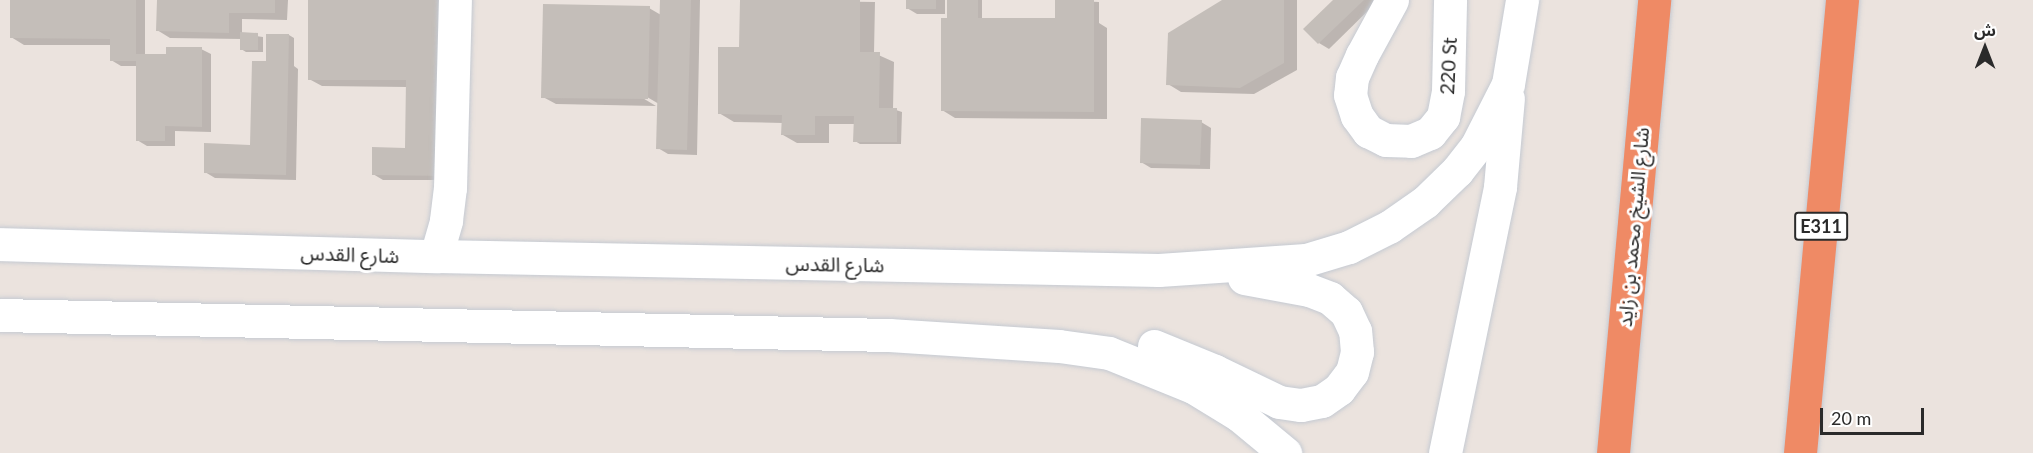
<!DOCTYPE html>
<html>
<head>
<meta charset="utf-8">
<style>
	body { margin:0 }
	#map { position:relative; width:2033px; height:453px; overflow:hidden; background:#ebe3de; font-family:Lato,"Noto Sans Arabic",sans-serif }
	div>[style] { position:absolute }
	.shadow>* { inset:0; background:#0003 }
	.building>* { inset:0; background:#c4beb9 }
	.roads { filter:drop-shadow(0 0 2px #c5cad2) drop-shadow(0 0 2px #c5cad2) }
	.street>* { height:33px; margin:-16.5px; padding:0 16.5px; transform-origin:16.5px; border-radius:16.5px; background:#fff }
	.secondary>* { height:33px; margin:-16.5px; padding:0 16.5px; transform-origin:16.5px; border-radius:16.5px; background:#fff }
	.highway>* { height:33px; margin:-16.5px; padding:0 16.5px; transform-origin:16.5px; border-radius:16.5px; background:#ef8a65 }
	span { translate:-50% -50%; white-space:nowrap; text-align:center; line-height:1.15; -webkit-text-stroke:6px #fff; paint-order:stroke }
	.shield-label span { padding:2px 4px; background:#fff; border:2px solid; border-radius:4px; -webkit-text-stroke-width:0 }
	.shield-label { font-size:18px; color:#2a2a2a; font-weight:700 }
	.street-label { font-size:20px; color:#2a2a2a }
	.north { position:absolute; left:1955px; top:18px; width:60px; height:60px; -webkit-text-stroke:4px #fff; paint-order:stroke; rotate:0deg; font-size:16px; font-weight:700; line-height:24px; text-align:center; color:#2a2a2a }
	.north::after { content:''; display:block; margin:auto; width:21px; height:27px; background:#2a2a2a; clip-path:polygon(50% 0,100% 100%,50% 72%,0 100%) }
	.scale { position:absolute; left:1820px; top:408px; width:104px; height:27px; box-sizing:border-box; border:3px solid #2a2a2a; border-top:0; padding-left:8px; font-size:18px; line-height:21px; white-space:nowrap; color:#2a2a2a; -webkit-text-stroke:4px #fff; paint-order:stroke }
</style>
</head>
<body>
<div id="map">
	<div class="shadow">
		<div style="clip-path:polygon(12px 0,145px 0,145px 56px,167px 56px,201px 49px,211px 54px,211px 132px,175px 131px,175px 146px,147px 146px,137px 140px,137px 66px,121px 66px,111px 60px,111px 45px,24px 45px,11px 37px)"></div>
		<div style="clip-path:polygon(158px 0,288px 0,287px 20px,242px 19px,242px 34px,263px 37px,263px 52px,246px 52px,241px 49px,242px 39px,170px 38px,157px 30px)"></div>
		<div style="clip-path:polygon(310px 0,455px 0,454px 180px,383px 180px,373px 174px,407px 150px,407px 87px,322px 86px,309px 79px)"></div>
		<div style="clip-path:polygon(661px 0,700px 0,697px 155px,668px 154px,658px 148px,659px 104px,642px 94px,641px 97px,656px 106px,556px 104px,543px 97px,649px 8px,661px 15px)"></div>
		<div style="clip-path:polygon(742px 0,875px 2px,874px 53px,894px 62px,893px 109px,902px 112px,901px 144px,860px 144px,855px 141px,855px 124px,829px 124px,829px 143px,797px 143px,783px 135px,783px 123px,734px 122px,719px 113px,741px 49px)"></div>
		<div style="clip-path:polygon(907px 0,945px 0,945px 14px,917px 14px,907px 8px)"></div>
		<div style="clip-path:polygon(949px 0,982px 0,982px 20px,1061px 20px,1057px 0,1099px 2px,1099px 23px,1107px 28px,1107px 119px,955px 118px,942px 110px,952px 20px)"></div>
		<div style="clip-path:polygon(1225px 0,1297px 0,1297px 70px,1254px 94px,1181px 92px,1168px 84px)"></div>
		<div style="clip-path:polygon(1335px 0,1379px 0,1329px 49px,1319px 43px)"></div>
		<div style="clip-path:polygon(268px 35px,289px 35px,294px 38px,294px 66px,298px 69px,296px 180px,215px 178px,205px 172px,252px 146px,272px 63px)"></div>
		<div style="clip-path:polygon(1201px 122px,1211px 128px,1210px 169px,1151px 168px,1141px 162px)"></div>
	</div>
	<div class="building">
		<div style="clip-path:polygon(10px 0,136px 0,136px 54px,166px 54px,166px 47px,202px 47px,202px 127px,165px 126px,165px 141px,136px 141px,136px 61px,110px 61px,110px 39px,10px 38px)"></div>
		<div style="clip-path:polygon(157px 0,275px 0,275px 13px,229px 13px,229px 33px,156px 31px)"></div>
		<div style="clip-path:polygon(308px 0,446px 0,445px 176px,372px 175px,372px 147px,405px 148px,406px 80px,308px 80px)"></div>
		<div style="clip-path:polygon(660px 0,691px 0,687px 150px,656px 149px)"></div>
		<div style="clip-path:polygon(740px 0,860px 0,860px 52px,880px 52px,879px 108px,897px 108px,897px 142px,853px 142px,854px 116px,815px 116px,815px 135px,781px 135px,782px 115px,718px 114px,718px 47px,739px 47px)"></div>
		<div style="clip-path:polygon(906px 0,936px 0,936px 9px,906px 9px)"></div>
		<div style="clip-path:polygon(947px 0,978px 0,978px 18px,1055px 18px,1055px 0,1094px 0,1094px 112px,941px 111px,941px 18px,947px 18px)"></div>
		<div style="clip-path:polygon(1222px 0,1284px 0,1284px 63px,1240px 88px,1166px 85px,1168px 33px)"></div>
		<div style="clip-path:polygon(1333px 0,1364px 0,1318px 44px,1303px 29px)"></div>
		<div style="clip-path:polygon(543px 4px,650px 6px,648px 99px,541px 98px)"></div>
		<div style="clip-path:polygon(240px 32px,258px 33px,258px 50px,240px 50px)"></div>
		<div style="clip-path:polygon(266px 34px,289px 34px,286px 175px,204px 173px,204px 143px,250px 145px,252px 61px,266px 61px)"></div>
		<div style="clip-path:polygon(1141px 118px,1202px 120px,1200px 165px,1140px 163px)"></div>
	</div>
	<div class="roads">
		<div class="street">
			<div style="left:1392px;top:0;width:63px;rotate:118.6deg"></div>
			<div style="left:1362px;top:55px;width:24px;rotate:114deg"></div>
			<div style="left:1352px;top:77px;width:18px;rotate:96deg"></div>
			<div style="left:1350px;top:95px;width:22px;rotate:72deg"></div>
			<div style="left:1357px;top:116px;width:19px;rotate:54deg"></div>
			<div style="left:1368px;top:131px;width:20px;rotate:27deg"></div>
			<div style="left:1386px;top:140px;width:25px;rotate:2deg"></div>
			<div style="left:1411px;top:141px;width:21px;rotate:-23deg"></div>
			<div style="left:1430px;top:133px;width:21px;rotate:-51deg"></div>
			<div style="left:1443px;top:117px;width:26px;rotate:-79deg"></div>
			<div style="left:1448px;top:91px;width:91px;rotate:-88.7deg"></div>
			<div style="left:436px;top:256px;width:37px;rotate:-74deg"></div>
			<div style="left:446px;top:220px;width:32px;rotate:-83deg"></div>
			<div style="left:450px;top:188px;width:188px;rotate:-88.5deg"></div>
		</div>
		<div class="secondary">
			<div style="left:0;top:244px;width:436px;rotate:1.6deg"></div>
			<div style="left:436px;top:256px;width:723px;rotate:1.11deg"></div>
			<div style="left:1159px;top:270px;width:147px;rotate:-3.9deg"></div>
			<div style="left:1306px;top:260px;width:45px;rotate:-16.8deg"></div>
			<div style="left:1349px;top:247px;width:45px;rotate:-26.6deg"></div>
			<div style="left:1389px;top:227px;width:44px;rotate:-34.8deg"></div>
			<div style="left:1425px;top:202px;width:45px;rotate:-44.1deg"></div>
			<div style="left:1457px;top:171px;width:33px;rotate:-52deg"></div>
			<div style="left:1477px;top:145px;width:68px;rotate:-63.1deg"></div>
			<div style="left:1508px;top:84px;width:85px;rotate:-80.5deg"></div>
			<div style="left:0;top:315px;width:889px;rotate:1.29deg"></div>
			<div style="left:889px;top:335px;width:170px;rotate:3.7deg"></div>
			<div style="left:1059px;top:346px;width:50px;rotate:8deg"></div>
			<div style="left:1109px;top:353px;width:91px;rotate:22deg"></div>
			<div style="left:1193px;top:387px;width:54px;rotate:31.3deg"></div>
			<div style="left:1239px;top:415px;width:60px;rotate:39.6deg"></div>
			<div style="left:1154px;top:346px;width:66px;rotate:22.3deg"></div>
			<div style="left:1215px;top:371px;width:71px;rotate:25.8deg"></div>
			<div style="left:1279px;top:402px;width:22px;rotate:8deg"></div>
			<div style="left:1301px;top:405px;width:21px;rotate:-11deg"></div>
			<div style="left:1322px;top:401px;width:21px;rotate:-35deg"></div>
			<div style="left:1339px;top:389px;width:21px;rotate:-53deg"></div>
			<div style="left:1352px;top:372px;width:21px;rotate:-76deg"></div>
			<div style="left:1357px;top:352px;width:21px;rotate:-95deg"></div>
			<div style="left:1355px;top:331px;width:21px;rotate:-115deg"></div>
			<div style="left:1346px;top:312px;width:21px;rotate:-139deg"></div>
			<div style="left:1330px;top:298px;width:22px;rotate:-159deg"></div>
			<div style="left:1309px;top:290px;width:66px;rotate:-169.5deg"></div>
			<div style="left:1445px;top:453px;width:272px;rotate:-78.3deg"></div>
			<div style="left:1500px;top:187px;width:89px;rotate:-84.9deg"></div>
		</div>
		<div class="highway">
			<div style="left:1613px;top:453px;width:455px;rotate:-84.8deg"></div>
			<div style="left:1800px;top:453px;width:455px;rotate:-84.7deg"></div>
		</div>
	</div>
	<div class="shield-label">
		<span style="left:1821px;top:226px">E311</span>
	</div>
	<div class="street-label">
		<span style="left:1448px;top:66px;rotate:-87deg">220 St</span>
		<span style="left:1633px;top:227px;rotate:-85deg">شارع الشيخ محمد بن زايد</span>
		<span style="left:350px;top:254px;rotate:2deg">شارع القدس</span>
		<span style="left:835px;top:264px;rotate:1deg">شارع القدس</span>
	</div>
	<div class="north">ش</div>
	<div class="scale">20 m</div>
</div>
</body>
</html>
